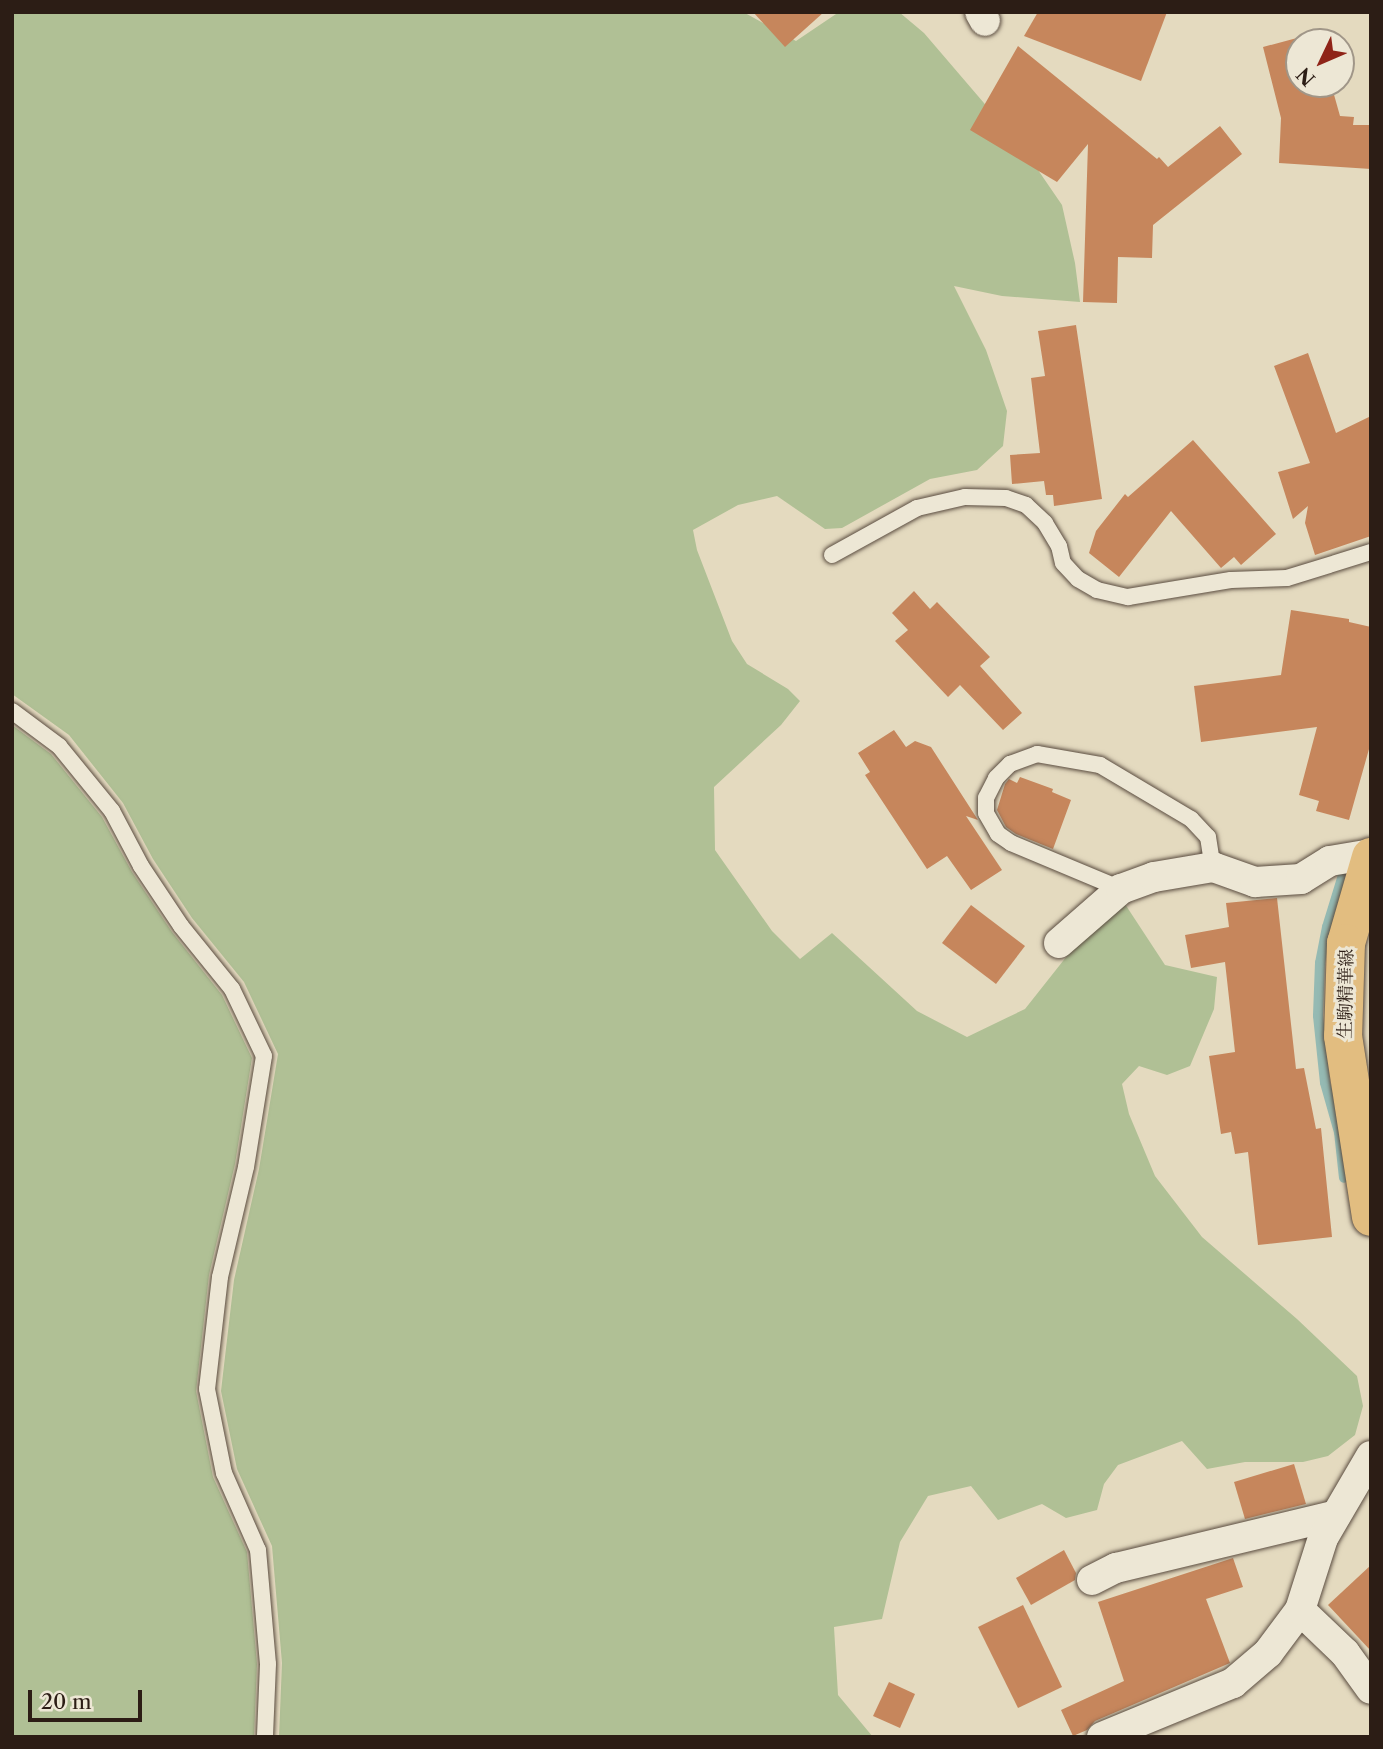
<!DOCTYPE html>
<html>
<head>
<meta charset="utf-8">
<style>
	body { margin:0 }
	#map { position:relative; width:1383px; height:1749px; overflow:hidden; background:#e4dabf; font-family:"Libre Caslon Text","Noto Serif JP",serif }
	div>[style] { position:absolute }
	.green>* { inset:0; background:#b0c095 }
	.stream>* { height:10px; margin:-5px; padding:0 5px; transform-origin:5px; border-radius:5px; background:#95bab3 }
	.building>* { inset:0; background:#c6865c }
	.roads { filter:drop-shadow(0 0 2px #5a4c40) drop-shadow(0 0 2px #5a4c40) }
	.lane>* { height:16px; margin:-8px; padding:0 8px; transform-origin:8px; border-radius:8px; background:#ede7d5 }
	.street>* { height:30px; margin:-15px; padding:0 15px; transform-origin:15px; border-radius:15px; background:#ede7d5 }
	.primary>* { height:38px; margin:-19px; padding:0 19px; transform-origin:19px; border-radius:19px; background:#e2bd80 }
	span { translate:-50% -50%; white-space:nowrap; text-align:center; line-height:1.15; -webkit-text-stroke:6px #ede7d5; paint-order:stroke }
	.street-label { font-size:18px; color:#2c1d15 }
	.frame { position:absolute; inset:0; border:14px solid #2c1d15; pointer-events:none }
	.north { position:absolute; left:1285px; top:28px; width:70px; height:70px; box-sizing:border-box; background:#ede7d5; border:2px solid #a09688; border-radius:50%; rotate:226deg; font-size:19px; font-weight:700; line-height:28px; text-align:center; color:#2c1d15 }
	.north::after { content:''; display:block; margin:auto; width:24px; height:32px; background:#8f2418; clip-path:polygon(50% 0,100% 100%,50% 72%,0 100%) }
	.scale { position:absolute; left:28px; top:1690px; width:114px; height:32px; box-sizing:border-box; border:4px solid #2c1d15; border-top:0; padding-left:9px; font-size:21px; line-height:24px; white-space:nowrap; color:#2c1d15; -webkit-text-stroke:5px #ede7d5; paint-order:stroke }
</style>
</head>
<body>
<div id="map">
	<div class="green">
		<div style="clip-path:polygon(12px 12px,745px 13px,796px 41px,839px 12px,899px 12px,924px 33px,1025px 151px,1062px 205px,1075px 263px,1080px 302px,1002px 296px,954px 286px,986px 350px,1007px 411px,1003px 446px,977px 470px,930px 479px,842px 528px,825px 529px,777px 496px,738px 505px,693px 530px,697px 550px,732px 641px,747px 664px,788px 689px,800px 701px,781px 725px,714px 787px,715px 850px,772px 931px,800px 959px,832px 933px,917px 1011px,967px 1037px,1025px 1009px,1078px 942px,1123px 901px,1165px 965px,1217px 977px,1214px 1009px,1190px 1066px,1167px 1075px,1139px 1066px,1122px 1084px,1129px 1114px,1155px 1176px,1202px 1237px,1297px 1319px,1357px 1376px,1363px 1406px,1355px 1435px,1328px 1456px,1303px 1462px,1245px 1462px,1207px 1469px,1182px 1441px,1118px 1465px,1104px 1484px,1097px 1510px,1066px 1518px,1042px 1504px,998px 1520px,971px 1486px,928px 1496px,900px 1542px,882px 1619px,834px 1627px,838px 1695px,873px 1737px,279px 1737px,282px 1663px,272px 1546px,237px 1469px,221px 1391px,234px 1280px,259px 1169px,278px 1054px,244px 982px,192px 918px,153px 859px,123px 803px,69px 735px,12px 694px)"></div>
		<div style="clip-path:polygon(12px 725px,51px 754px,102px 817px,132px 872px,172px 932px,222px 995px,252px 1058px,235px 1164px,209px 1275px,196px 1391px,213px 1477px,247px 1552px,257px 1664px,254px 1737px,12px 1737px)"></div>
	</div>
	<div class="stream">
		<div style="left:1343px;top:875px;width:54px;rotate:107.1deg"></div>
		<div style="left:1327px;top:927px;width:37px;rotate:101deg"></div>
		<div style="left:1320px;top:963px;width:53px;rotate:92.2deg"></div>
		<div style="left:1318px;top:1016px;width:67px;rotate:84deg"></div>
		<div style="left:1325px;top:1083px;width:51px;rotate:74.1deg"></div>
		<div style="left:1339px;top:1132px;width:46px;rotate:83.8deg"></div>
	</div>
	<div class="building">
		<div style="clip-path:polygon(753px 12px,824px 12px,785px 47px)"></div>
		<div style="clip-path:polygon(1038px 12px,1167px 12px,1141px 81px,1024px 36px)"></div>
		<div style="clip-path:polygon(1308px 35px,1310px 42px,1299px 42px,1299px 84px,1331px 84px,1340px 116px,1354px 117px,1353px 125px,1371px 125px,1371px 169px,1279px 163px,1281px 118px,1263px 47px)"></div>
		<div style="clip-path:polygon(1018px 46px,1157px 159px,1159px 157px,1168px 167px,1220px 126px,1242px 154px,1153px 225px,1152px 258px,1118px 257px,1117px 303px,1083px 302px,1088px 144px,1057px 182px,970px 130px)"></div>
		<div style="clip-path:polygon(1076px 325px,1102px 499px,1054px 506px,1053px 495px,1046px 495px,1044px 481px,1012px 484px,1010px 455px,1040px 453px,1031px 378px,1045px 376px,1038px 331px)"></div>
		<div style="clip-path:polygon(1308px 353px,1336px 433px,1371px 416px,1371px 536px,1315px 555px,1305px 523px,1308px 506px,1293px 519px,1278px 472px,1310px 463px,1274px 366px)"></div>
		<div style="clip-path:polygon(1193px 440px,1276px 534px,1241px 565px,1234px 557px,1221px 568px,1171px 511px,1119px 577px,1089px 553px,1096px 531px,1125px 494px,1128px 497px)"></div>
		<div style="clip-path:polygon(914px 591px,930px 609px,937px 602px,990px 657px,980px 666px,1022px 713px,1003px 730px,960px 685px,948px 697px,895px 641px,908px 630px,892px 613px)"></div>
		<div style="clip-path:polygon(1291px 610px,1349px 619px,1349px 622px,1371px 627px,1371px 742px,1349px 820px,1316px 811px,1319px 801px,1299px 795px,1317px 727px,1201px 742px,1194px 686px,1281px 675px)"></div>
		<div style="clip-path:polygon(894px 730px,906px 747px,915px 741px,931px 747px,978px 820px,966px 816px,1002px 870px,971px 890px,947px 856px,927px 869px,865px 775px,870px 772px,858px 753px)"></div>
		<div style="clip-path:polygon(1020px 777px,1053px 789px,1052px 792px,1071px 800px,1053px 849px,1016px 834px,1006px 827px,997px 810px,1005px 784px,1009px 779px,1017px 783px)"></div>
		<div style="clip-path:polygon(1277px 898px,1296px 1069px,1304px 1068px,1316px 1129px,1321px 1128px,1332px 1237px,1258px 1245px,1248px 1152px,1235px 1154px,1231px 1132px,1221px 1134px,1209px 1056px,1235px 1052px,1225px 962px,1191px 968px,1185px 935px,1229px 927px,1226px 903px)"></div>
		<div style="clip-path:polygon(971px 905px,1025px 946px,996px 984px,942px 943px)"></div>
		<div style="clip-path:polygon(1294px 1464px,1306px 1504px,1245px 1519px,1234px 1482px)"></div>
		<div style="clip-path:polygon(1064px 1550px,1076px 1573px,1075px 1580px,1031px 1605px,1016px 1578px)"></div>
		<div style="clip-path:polygon(1233px 1558px,1243px 1587px,1206px 1599px,1230px 1663px,1095px 1721px,1087px 1730px,1073px 1736px,1061px 1710px,1124px 1681px,1098px 1602px)"></div>
		<div style="clip-path:polygon(1371px 1565px,1371px 1651px,1328px 1605px)"></div>
		<div style="clip-path:polygon(1023px 1605px,1062px 1687px,1018px 1708px,978px 1627px)"></div>
		<div style="clip-path:polygon(889px 1682px,915px 1694px,900px 1728px,873px 1716px)"></div>
	</div>
	<div class="roads">
		<div class="lane">
			<div style="left:832px;top:555px;width:97px;rotate:-28.9deg"></div>
			<div style="left:917px;top:508px;width:49px;rotate:-12.9deg"></div>
			<div style="left:965px;top:497px;width:41px;rotate:1.4deg"></div>
			<div style="left:1006px;top:498px;width:21px;rotate:19deg"></div>
			<div style="left:1026px;top:505px;width:26px;rotate:43deg"></div>
			<div style="left:1045px;top:523px;width:27px;rotate:59deg"></div>
			<div style="left:1059px;top:546px;width:17px;rotate:77deg"></div>
			<div style="left:1063px;top:563px;width:22px;rotate:47deg"></div>
			<div style="left:1078px;top:579px;width:22px;rotate:30deg"></div>
			<div style="left:1097px;top:590px;width:32px;rotate:13deg"></div>
			<div style="left:1128px;top:597px;width:104px;rotate:-9.4deg"></div>
			<div style="left:1231px;top:580px;width:56px;rotate:-2deg"></div>
			<div style="left:1287px;top:578px;width:88px;rotate:-17.2deg"></div>
			<div style="left:12px;top:711px;width:59px;rotate:36.7deg"></div>
			<div style="left:59px;top:746px;width:84px;rotate:50.8deg"></div>
			<div style="left:112px;top:811px;width:62px;rotate:62.2deg"></div>
			<div style="left:141px;top:866px;width:72px;rotate:56.3deg"></div>
			<div style="left:181px;top:926px;width:81px;rotate:51deg"></div>
			<div style="left:232px;top:989px;width:74px;rotate:64.5deg"></div>
			<div style="left:264px;top:1056px;width:112px;rotate:99.2deg"></div>
			<div style="left:246px;top:1167px;width:113px;rotate:103.3deg"></div>
			<div style="left:220px;top:1277px;width:113px;rotate:96.6deg"></div>
			<div style="left:207px;top:1389px;width:86px;rotate:78.6deg"></div>
			<div style="left:224px;top:1473px;width:84px;rotate:66.2deg"></div>
			<div style="left:258px;top:1550px;width:114px;rotate:85deg"></div>
			<div style="left:268px;top:1664px;width:73px;rotate:92.4deg"></div>
			<div style="left:1121px;top:889px;width:119px;rotate:-157.3deg"></div>
			<div style="left:1011px;top:843px;width:16px;rotate:-145deg"></div>
			<div style="left:998px;top:834px;width:24px;rotate:-120deg"></div>
			<div style="left:986px;top:813px;width:15px;rotate:-90deg"></div>
			<div style="left:986px;top:798px;width:22px;rotate:-63deg"></div>
			<div style="left:996px;top:778px;width:20px;rotate:-45deg"></div>
			<div style="left:1010px;top:764px;width:29px;rotate:-20deg"></div>
			<div style="left:1037px;top:754px;width:64px;rotate:9.9deg"></div>
			<div style="left:1100px;top:765px;width:106px;rotate:30.7deg"></div>
			<div style="left:1191px;top:819px;width:25px;rotate:47deg"></div>
			<div style="left:1208px;top:837px;width:30px;rotate:81deg"></div>
		</div>
		<div class="street">
			<div style="left:980px;top:12px;width:10px;rotate:61deg"></div>
			<div style="left:1059px;top:943px;width:82px;rotate:-41.1deg"></div>
			<div style="left:1121px;top:889px;width:35px;rotate:-20deg"></div>
			<div style="left:1154px;top:877px;width:60px;rotate:-9.6deg"></div>
			<div style="left:1213px;top:867px;width:45px;rotate:19.7deg"></div>
			<div style="left:1255px;top:882px;width:46px;rotate:-3.7deg"></div>
			<div style="left:1301px;top:879px;width:34px;rotate:-32deg"></div>
			<div style="left:1330px;top:861px;width:42px;rotate:-9.7deg"></div>
			<div style="left:1092px;top:1580px;width:27px;rotate:-27deg"></div>
			<div style="left:1116px;top:1568px;width:226px;rotate:-13.5deg"></div>
			<div style="left:1300px;top:1610px;width:62px;rotate:43.7deg"></div>
			<div style="left:1345px;top:1653px;width:44px;rotate:54.2deg"></div>
			<div style="left:1102px;top:1737px;width:142px;rotate:-22.4deg"></div>
			<div style="left:1233px;top:1683px;width:46px;rotate:-40.6deg"></div>
			<div style="left:1268px;top:1653px;width:54px;rotate:-53.3deg"></div>
			<div style="left:1300px;top:1610px;width:76px;rotate:-72.3deg"></div>
			<div style="left:1323px;top:1538px;width:95px;rotate:-59.7deg"></div>
		</div>
		<div class="primary">
			<div style="left:1371px;top:857px;width:90px;rotate:106.2deg"></div>
			<div style="left:1346px;top:943px;width:93px;rotate:91.8deg"></div>
			<div style="left:1343px;top:1036px;width:183px;rotate:81.2deg"></div>
		</div>
	</div>
	<div class="street-label">
		<span style="left:1346px;top:994px;rotate:-89deg">生駒精華線</span>
	</div>
	<div class="frame"></div>
	<div class="north">N</div>
	<div class="scale">20 m</div>
</div>
</body>
</html>
